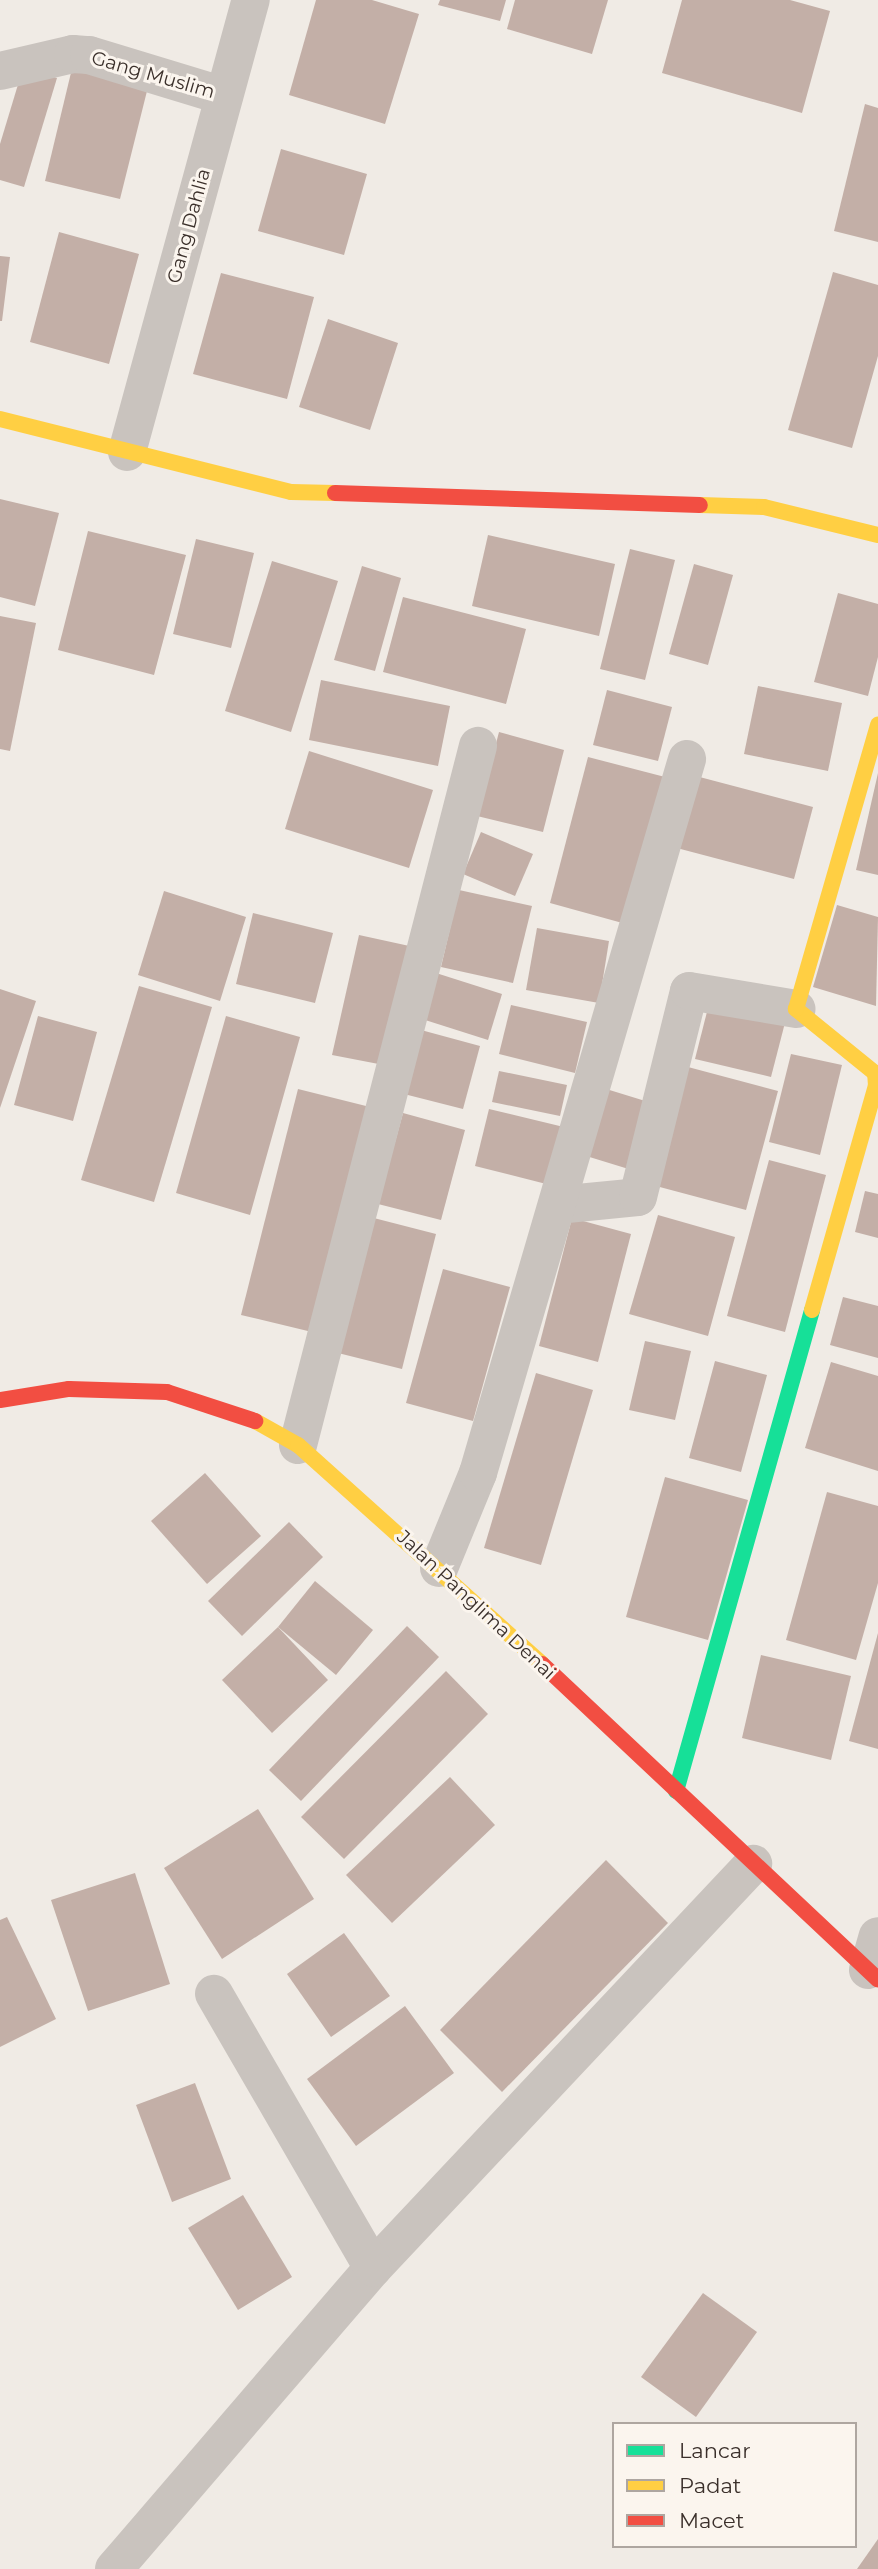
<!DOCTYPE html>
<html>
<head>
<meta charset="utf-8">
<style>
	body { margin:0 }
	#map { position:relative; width:878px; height:2569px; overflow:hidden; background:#f0ebe5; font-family:Montserrat,sans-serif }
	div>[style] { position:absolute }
	.building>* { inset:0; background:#c3afa7 }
	.street>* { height:38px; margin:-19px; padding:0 19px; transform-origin:19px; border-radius:19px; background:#c9c3be }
	.fast>* { height:16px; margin:-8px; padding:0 8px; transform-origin:8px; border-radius:8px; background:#16e098 }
	.slow>* { height:16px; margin:-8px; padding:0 8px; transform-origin:8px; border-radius:8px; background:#ffcf43 }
	.jam>* { height:16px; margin:-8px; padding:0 8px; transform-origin:8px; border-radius:8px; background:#f24e42 }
	span { translate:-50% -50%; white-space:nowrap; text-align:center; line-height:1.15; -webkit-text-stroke:6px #fbf5ee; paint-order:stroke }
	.street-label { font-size:19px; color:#3b302b }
	.legend { position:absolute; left:612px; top:2422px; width:245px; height:126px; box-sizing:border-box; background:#fbf5ee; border:2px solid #aea6a0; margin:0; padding:9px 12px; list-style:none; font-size:21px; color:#3b302b }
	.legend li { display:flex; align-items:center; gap:14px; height:35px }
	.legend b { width:35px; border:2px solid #aea6a0 }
</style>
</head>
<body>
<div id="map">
	<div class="building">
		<div style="clip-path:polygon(316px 0,372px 0,419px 14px,385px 124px,289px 95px)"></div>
		<div style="clip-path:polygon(440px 0,506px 0,500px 21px,438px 5px)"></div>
		<div style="clip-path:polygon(515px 0,608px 0,592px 54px,507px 29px)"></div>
		<div style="clip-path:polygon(682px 0,790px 0,830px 11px,802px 113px,662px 73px)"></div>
		<div style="clip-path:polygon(75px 56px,151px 75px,120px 199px,45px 181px)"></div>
		<div style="clip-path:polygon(23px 68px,57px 78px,24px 187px,0 180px,0 144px)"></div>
		<div style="clip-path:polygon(865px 104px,878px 108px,878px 242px,834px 231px)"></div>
		<div style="clip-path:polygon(281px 149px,367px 174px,344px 255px,258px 231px)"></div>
		<div style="clip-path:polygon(59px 232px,139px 254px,109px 364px,30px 342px)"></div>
		<div style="clip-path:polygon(0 256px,10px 257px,2px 321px,0 321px)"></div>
		<div style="clip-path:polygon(833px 272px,878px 285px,878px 356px,852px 448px,788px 430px)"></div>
		<div style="clip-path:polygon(221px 273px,314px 297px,287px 399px,193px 374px)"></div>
		<div style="clip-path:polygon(328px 319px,398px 343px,370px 430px,299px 407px)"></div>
		<div style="clip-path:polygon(0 499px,59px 513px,35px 606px,0 597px)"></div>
		<div style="clip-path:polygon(88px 531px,186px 555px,154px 675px,58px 650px)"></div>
		<div style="clip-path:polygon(488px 535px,615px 564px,599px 636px,472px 606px)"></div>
		<div style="clip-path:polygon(196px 539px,254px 553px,231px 648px,173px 634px)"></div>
		<div style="clip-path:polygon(630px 549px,675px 560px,645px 680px,600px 669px)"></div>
		<div style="clip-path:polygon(272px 561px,338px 581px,291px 732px,225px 711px)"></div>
		<div style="clip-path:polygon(694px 564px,733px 575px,708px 665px,669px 654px)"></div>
		<div style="clip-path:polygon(362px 566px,401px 578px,375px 671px,334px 660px)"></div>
		<div style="clip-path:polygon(838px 593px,878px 604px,878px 657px,868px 696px,814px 682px)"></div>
		<div style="clip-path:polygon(403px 597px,526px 629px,506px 704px,383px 672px)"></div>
		<div style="clip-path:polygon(0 616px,36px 623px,10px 751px,0 749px)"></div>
		<div style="clip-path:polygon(321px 680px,450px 706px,438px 766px,309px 740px)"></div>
		<div style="clip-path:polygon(758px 686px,842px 703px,828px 771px,744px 754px)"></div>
		<div style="clip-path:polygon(607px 690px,672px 707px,658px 761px,593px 745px)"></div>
		<div style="clip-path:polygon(499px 732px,564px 750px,543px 832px,477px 816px)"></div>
		<div style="clip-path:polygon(309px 751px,433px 790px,409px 868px,285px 829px)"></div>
		<div style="clip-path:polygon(588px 757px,665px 777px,626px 924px,550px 903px)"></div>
		<div style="clip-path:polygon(878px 773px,878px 875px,856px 870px)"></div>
		<div style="clip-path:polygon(692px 775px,813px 807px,794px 879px,673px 847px)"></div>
		<div style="clip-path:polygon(481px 832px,533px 854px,515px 896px,463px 874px)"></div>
		<div style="clip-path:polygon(459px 890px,532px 906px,513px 983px,441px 967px)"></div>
		<div style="clip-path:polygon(164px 891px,246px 917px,220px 1001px,138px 975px)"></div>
		<div style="clip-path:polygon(837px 905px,878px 917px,876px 1006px,813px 987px)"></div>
		<div style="clip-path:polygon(253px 913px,333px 933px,315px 1003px,236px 984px)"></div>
		<div style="clip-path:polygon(537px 928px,609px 941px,599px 1003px,526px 990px)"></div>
		<div style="clip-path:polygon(359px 935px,414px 947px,389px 1066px,332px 1055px)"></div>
		<div style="clip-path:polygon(436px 973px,502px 994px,488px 1040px,422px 1019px)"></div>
		<div style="clip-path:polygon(139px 986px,212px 1007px,154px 1202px,81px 1180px)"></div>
		<div style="clip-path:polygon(0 989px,36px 1001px,0 1108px)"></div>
		<div style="clip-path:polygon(711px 996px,787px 1015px,771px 1077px,695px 1059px)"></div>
		<div style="clip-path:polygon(511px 1005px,587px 1022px,575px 1073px,499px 1054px)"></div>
		<div style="clip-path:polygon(38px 1016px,97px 1032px,73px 1121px,14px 1105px)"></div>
		<div style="clip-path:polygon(226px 1016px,300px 1037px,250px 1215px,176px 1193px)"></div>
		<div style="clip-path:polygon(421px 1030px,480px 1046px,463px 1109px,404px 1094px)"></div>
		<div style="clip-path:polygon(791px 1054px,842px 1065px,820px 1155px,769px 1142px)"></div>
		<div style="clip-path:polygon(688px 1067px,778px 1091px,746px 1210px,656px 1186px)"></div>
		<div style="clip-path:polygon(499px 1071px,567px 1085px,560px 1116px,492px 1102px)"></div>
		<div style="clip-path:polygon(603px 1088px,655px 1104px,635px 1171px,583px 1155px)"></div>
		<div style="clip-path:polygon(298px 1089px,370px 1107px,312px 1332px,241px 1315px)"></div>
		<div style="clip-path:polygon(489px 1109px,572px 1129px,558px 1187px,475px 1166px)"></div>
		<div style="clip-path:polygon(403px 1113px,465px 1130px,441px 1220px,378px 1204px)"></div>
		<div style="clip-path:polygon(769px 1160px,826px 1175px,785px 1332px,727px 1316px)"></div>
		<div style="clip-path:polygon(865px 1191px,878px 1194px,878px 1238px,855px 1232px)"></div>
		<div style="clip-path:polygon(658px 1215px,735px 1237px,708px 1336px,629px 1314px)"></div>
		<div style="clip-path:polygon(366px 1216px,436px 1234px,402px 1369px,330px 1351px)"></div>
		<div style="clip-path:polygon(572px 1218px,631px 1234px,598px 1362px,539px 1346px)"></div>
		<div style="clip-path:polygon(443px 1269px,510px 1287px,473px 1421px,406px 1403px)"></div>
		<div style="clip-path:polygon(843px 1297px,878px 1306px,878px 1358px,830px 1345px)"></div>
		<div style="clip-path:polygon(645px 1341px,691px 1351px,675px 1420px,629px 1410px)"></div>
		<div style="clip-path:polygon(715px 1361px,767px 1375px,741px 1472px,689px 1458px)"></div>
		<div style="clip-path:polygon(831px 1362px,878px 1376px,878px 1471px,805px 1448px)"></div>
		<div style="clip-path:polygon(536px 1373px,593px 1390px,541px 1565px,484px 1548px)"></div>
		<div style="clip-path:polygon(205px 1473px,261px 1536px,207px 1584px,151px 1521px)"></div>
		<div style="clip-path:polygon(665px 1477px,748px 1500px,708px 1640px,626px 1617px)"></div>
		<div style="clip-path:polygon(827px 1492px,878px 1506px,878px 1583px,856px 1660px,786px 1640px)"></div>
		<div style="clip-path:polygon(289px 1522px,323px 1557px,242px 1636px,208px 1601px)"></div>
		<div style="clip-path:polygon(315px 1581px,373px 1630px,336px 1675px,278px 1627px)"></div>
		<div style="clip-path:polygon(407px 1626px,439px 1657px,301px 1801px,269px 1770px)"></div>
		<div style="clip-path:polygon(278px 1627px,328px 1680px,272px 1733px,222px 1680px)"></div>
		<div style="clip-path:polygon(878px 1633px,878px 1749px,849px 1741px)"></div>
		<div style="clip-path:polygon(761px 1655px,851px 1676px,831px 1760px,742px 1738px)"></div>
		<div style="clip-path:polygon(446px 1671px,488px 1714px,344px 1859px,301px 1817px)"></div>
		<div style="clip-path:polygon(450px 1777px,495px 1825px,392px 1923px,346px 1875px)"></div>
		<div style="clip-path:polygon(258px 1809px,314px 1899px,222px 1959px,164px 1868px)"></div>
		<div style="clip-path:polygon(606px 1860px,668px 1923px,502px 2092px,440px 2030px)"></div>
		<div style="clip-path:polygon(135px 1873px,170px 1984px,88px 2011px,51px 1900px)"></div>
		<div style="clip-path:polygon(7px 1917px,56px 2019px,0 2047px,0 1920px)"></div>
		<div style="clip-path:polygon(344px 1933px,390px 1996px,331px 2037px,287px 1974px)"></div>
		<div style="clip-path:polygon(405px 2006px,454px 2073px,356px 2146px,307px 2079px)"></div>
		<div style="clip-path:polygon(195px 2083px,231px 2179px,172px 2202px,136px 2105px)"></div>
		<div style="clip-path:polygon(243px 2195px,292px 2277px,238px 2310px,188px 2228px)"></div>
		<div style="clip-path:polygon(703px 2293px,757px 2332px,696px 2417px,641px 2377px)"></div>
		<div style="clip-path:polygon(878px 2539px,878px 2569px,857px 2569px)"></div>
	</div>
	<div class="street">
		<div style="left:0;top:71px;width:75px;rotate:-13.1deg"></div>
		<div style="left:73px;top:54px;width:16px;rotate:4deg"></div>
		<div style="left:89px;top:55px;width:141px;rotate:16.9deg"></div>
		<div style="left:127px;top:452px;width:469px;rotate:-74.7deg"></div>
		<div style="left:557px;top:1205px;width:81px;rotate:-5.6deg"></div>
		<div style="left:638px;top:1197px;width:212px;rotate:-76.1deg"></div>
		<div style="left:689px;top:991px;width:109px;rotate:9.5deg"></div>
		<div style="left:298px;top:1445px;width:722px;rotate:-75.56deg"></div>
		<div style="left:439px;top:1568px;width:103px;rotate:-67.7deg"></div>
		<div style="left:478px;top:1473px;width:744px;rotate:-73.68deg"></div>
		<div style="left:868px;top:1970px;width:35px;rotate:-74deg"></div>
		<div style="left:373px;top:2268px;width:555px;rotate:-46.75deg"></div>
		<div style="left:114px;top:2569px;width:397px;rotate:-49.3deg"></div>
		<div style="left:373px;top:2268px;width:317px;rotate:-120.1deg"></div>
	</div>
	<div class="fast">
		<div style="left:676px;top:1791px;width:500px;rotate:-74.2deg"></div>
	</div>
	<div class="slow">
		<div style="left:0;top:419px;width:300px;rotate:14.1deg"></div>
		<div style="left:291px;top:492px;width:44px;rotate:1.3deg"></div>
		<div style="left:700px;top:505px;width:64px;rotate:1.8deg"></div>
		<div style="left:764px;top:507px;width:117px;rotate:13.8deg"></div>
		<div style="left:812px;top:1310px;width:233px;rotate:-74.1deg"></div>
		<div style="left:876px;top:1086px;width:13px;rotate:-94deg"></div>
		<div style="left:875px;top:1073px;width:102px;rotate:-141deg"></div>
		<div style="left:796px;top:1009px;width:296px;rotate:-73.9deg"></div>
		<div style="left:255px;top:1421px;width:49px;rotate:29.2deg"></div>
		<div style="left:298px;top:1445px;width:328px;rotate:41.9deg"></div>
	</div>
	<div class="jam">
		<div style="left:335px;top:493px;width:365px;rotate:1.9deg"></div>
		<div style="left:0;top:1400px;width:70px;rotate:-9.1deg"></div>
		<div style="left:69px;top:1389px;width:98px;rotate:1.8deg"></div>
		<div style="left:167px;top:1392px;width:93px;rotate:18.2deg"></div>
		<div style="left:542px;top:1664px;width:461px;rotate:43.2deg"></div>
	</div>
	<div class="street-label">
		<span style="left:153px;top:75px;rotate:16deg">Gang Muslim</span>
		<span style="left:189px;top:226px;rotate:-75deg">Gang Dahlia</span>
		<span style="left:476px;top:1605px;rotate:43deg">Jalan Panglima Denai</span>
	</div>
	<ul class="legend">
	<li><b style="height:9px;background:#16e098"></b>Lancar</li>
	<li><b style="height:9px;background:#ffcf43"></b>Padat</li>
	<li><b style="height:9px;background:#f24e42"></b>Macet</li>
	</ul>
</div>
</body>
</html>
